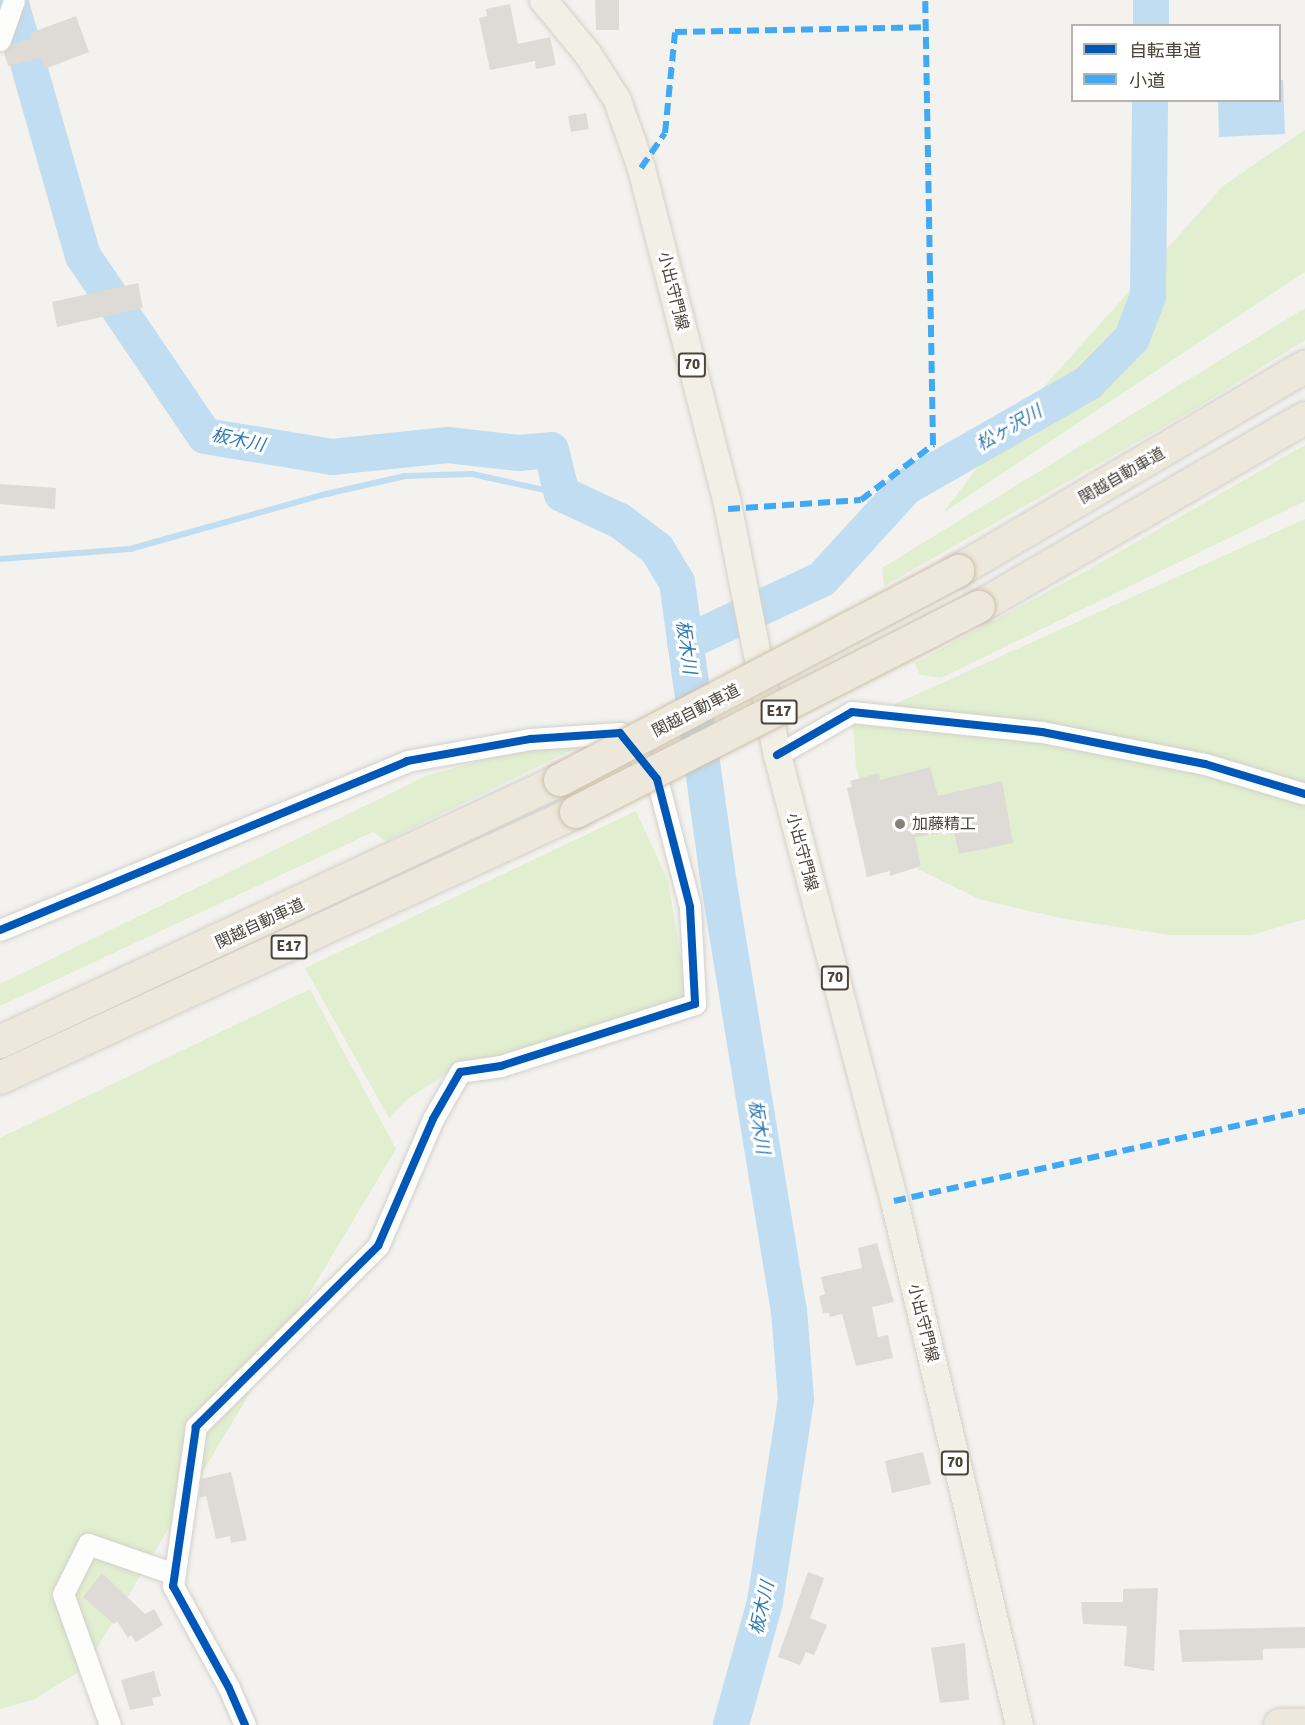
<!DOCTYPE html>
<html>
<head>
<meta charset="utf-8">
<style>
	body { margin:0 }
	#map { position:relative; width:1305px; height:1725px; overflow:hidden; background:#f4f2ee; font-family:Signika,"Noto Sans JP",sans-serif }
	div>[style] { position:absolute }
	.green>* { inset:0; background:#e1eecf }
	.water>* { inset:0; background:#c0ddf1 }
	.stream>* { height:6px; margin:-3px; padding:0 3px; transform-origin:3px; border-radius:3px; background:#c0ddf1 }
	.river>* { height:36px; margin:-18px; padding:0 18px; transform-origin:18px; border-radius:18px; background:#c0ddf1 }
	.building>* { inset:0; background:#dedbd6 }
	.roads { filter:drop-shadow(0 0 2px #d2d0cb) drop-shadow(0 0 2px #d2d0cb) }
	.minor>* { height:21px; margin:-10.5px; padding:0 10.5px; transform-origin:10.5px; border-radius:10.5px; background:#fdfdfc }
	.major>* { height:27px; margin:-13.5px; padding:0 13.5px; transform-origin:13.5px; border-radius:13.5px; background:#f2efe6 }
	.highway>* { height:32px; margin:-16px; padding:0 16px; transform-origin:16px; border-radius:16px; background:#ede8db }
	.bridges { filter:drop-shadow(0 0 2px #ccbfa9) drop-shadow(0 0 2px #ccbfa9) }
	.highway-bridge>* { height:32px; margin:-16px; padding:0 16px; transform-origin:16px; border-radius:16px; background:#ede8db }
	.quiet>* { height:6px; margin-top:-3px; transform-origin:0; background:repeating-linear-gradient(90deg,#3fa9f5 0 12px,transparent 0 18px) }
	.cycleway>* { height:8px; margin:-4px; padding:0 4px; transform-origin:4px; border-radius:4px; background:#0057b8 }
	.dots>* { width:16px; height:16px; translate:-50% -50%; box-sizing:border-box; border:3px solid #fff; border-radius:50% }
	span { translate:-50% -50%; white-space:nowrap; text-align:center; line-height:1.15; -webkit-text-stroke:6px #fff; paint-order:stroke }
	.shield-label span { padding:2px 4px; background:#fff; border:2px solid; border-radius:4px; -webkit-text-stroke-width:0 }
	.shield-label { font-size:15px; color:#4b4439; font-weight:700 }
	.street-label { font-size:16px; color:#4b4439 }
	.poi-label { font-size:16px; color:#4b4439 }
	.left { translate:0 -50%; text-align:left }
	.water-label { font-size:18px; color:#2e7ab2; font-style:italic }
	.legend { position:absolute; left:1071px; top:24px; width:210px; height:78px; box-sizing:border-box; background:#fff; border:2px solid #b7b4b0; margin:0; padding:8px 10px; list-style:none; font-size:18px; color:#4b4439 }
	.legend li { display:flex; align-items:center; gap:12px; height:30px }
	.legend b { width:30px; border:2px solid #b7b4b0 }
</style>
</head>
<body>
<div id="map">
	<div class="green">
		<div style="clip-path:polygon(1305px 130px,1305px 272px,943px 513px,1008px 427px,1223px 186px)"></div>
		<div style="clip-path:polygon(1305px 308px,1305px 340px,1195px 409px,884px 586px,882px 568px)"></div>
		<div style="clip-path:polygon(1305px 445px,1305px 501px,941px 678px,920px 675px,915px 663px,1084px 572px)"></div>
		<div style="clip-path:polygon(1305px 519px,1305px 919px,1252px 935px,1169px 935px,1060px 918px,979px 899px,918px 869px,873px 824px,856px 767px,853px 723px)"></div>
		<div style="clip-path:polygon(554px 740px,582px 745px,386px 841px,373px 832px,0 1006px,0 984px,426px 776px)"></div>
		<div style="clip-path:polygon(636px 811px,668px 881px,688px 1000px,454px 1069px,408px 1099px,389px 1118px,305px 968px)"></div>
		<div style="clip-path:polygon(310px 989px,396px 1149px,85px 1668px,35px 1699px,0 1709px,0 1138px)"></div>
	</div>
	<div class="water">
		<div style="clip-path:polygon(1280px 80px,1283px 80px,1285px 134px,1219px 137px,1218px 101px,1280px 100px)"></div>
	</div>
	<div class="stream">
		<div style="left:0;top:559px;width:130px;rotate:-4.4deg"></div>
		<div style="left:130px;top:549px;width:199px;rotate:-15.7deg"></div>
		<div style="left:322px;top:495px;width:85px;rotate:-12.9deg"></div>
		<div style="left:405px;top:476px;width:67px;rotate:-1.7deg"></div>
		<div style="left:472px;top:474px;width:92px;rotate:12.5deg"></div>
	</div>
	<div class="river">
		<div style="left:10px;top:0;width:266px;rotate:74.1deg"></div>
		<div style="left:83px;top:256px;width:217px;rotate:55.9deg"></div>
		<div style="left:205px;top:436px;width:129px;rotate:9.4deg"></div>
		<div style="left:332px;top:457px;width:117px;rotate:-5.9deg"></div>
		<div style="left:448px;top:445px;width:70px;rotate:6.5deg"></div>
		<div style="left:518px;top:453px;width:33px;rotate:-5deg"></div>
		<div style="left:551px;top:450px;width:45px;rotate:76deg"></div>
		<div style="left:562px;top:494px;width:64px;rotate:25deg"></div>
		<div style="left:620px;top:521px;width:46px;rotate:37.1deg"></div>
		<div style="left:657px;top:549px;width:39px;rotate:59deg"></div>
		<div style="left:677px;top:582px;width:293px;rotate:82.1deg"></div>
		<div style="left:717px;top:872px;width:444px;rotate:80.7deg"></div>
		<div style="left:789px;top:1310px;width:89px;rotate:85.5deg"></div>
		<div style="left:796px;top:1399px;width:205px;rotate:98.7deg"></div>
		<div style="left:765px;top:1602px;width:128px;rotate:105.5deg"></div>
		<div style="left:1151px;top:26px;width:26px;rotate:-90deg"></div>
		<div style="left:685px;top:643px;width:151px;rotate:-25deg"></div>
		<div style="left:822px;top:579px;width:125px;rotate:-47.6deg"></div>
		<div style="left:906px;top:487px;width:210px;rotate:-29.7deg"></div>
		<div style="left:1088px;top:383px;width:63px;rotate:-45.6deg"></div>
		<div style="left:1132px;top:338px;width:45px;rotate:-69.1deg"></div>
		<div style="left:1148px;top:296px;width:196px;rotate:-89.4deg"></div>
	</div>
	<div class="building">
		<div style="clip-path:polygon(595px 0,619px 0,619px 30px,596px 30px)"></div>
		<div style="clip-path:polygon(510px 4px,518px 44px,550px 37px,556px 65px,536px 69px,535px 61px,490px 70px,479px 18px,487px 16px,486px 9px)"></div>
		<div style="clip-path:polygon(76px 16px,89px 52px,45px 69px,41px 58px,8px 66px,4px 52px,12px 44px,33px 39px,30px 33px)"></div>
		<div style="clip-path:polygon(586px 113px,589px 129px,571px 132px,568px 116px)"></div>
		<div style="clip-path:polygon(138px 283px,143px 308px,57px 327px,52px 302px)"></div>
		<div style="clip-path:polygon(0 484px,56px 488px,55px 509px,0 504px)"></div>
		<div style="clip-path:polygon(930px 767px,938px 796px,1002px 781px,1013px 843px,959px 854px,954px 831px,915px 837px,921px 866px,890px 876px,890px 871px,867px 877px,847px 788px,852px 787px,850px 781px,879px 773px,880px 780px)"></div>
		<div style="clip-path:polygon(877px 1243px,894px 1302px,872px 1307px,878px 1337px,888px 1335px,893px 1358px,856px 1366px,842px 1314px,830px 1317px,829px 1313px,823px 1313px,819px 1296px,825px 1294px,821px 1277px,862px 1268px,858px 1248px)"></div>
		<div style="clip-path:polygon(923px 1452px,931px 1484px,892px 1493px,885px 1461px)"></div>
		<div style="clip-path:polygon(231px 1472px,247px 1540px,231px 1543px,230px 1536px,216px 1539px,206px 1496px,199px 1498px,201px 1479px)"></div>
		<div style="clip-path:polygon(808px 1572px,824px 1578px,810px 1618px,827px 1625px,814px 1655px,806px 1652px,800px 1665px,778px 1657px)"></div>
		<div style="clip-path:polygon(102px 1573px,145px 1614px,154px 1609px,163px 1625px,136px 1642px,131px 1635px,128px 1638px,117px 1621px,114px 1624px,83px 1597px)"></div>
		<div style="clip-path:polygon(1158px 1588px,1154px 1671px,1124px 1666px,1127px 1626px,1083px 1624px,1081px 1602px,1123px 1602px,1123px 1589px)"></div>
		<div style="clip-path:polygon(1305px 1627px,1305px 1648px,1263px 1649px,1263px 1660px,1182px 1662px,1179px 1630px)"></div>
		<div style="clip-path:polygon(965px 1643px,969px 1700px,940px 1703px,931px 1648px)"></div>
		<div style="clip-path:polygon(154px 1671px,161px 1696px,152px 1698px,154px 1705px,130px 1710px,121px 1680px)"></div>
	</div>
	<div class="roads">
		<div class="minor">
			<div style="left:0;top:40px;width:42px;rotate:-70.7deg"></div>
			<div style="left:777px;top:755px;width:86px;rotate:-29.8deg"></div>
			<div style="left:852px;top:712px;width:191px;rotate:6deg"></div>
			<div style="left:1042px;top:732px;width:166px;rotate:11.1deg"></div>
			<div style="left:1205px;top:764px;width:104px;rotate:16.7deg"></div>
			<div style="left:0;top:930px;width:441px;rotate:-22.5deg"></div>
			<div style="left:407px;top:761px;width:126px;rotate:-10.1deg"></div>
			<div style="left:531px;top:739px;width:89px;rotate:-3.9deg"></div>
			<div style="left:620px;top:733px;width:59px;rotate:51.2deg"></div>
			<div style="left:657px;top:779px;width:132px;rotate:75.5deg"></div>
			<div style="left:690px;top:907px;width:97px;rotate:87deg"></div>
			<div style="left:695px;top:1004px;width:204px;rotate:162.3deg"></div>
			<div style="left:501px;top:1066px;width:41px;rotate:171.7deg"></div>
			<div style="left:460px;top:1072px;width:54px;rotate:119.9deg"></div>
			<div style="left:433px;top:1119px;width:138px;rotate:113.4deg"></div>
			<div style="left:378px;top:1246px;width:257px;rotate:135.2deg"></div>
			<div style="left:196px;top:1427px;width:161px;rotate:98.2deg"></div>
			<div style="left:173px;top:1586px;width:116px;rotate:61.2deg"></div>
			<div style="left:229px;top:1688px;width:40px;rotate:66.6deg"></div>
			<div style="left:110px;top:1725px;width:139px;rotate:-109.7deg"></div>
			<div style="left:63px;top:1594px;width:56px;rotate:-63.4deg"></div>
			<div style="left:88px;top:1544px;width:91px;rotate:19.2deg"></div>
		</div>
		<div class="major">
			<div style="left:543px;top:0;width:69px;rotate:50.3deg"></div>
			<div style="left:587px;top:53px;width:56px;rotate:57.4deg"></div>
			<div style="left:617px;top:100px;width:72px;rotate:70.6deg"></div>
			<div style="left:641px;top:168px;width:341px;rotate:75.6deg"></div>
			<div style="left:726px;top:498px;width:262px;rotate:78.8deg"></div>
			<div style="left:777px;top:755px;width:461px;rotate:75.3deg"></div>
			<div style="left:894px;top:1201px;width:539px;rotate:76.58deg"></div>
		</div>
		<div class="highway">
			<div style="left:958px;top:571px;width:403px;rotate:-30.5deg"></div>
			<div style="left:979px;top:607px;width:377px;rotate:-30.1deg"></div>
			<div style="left:0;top:1042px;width:618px;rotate:-25.07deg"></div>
			<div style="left:0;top:1078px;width:634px;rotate:-24.79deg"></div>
			<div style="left:1280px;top:1725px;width:25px"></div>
		</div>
	</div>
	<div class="bridges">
		<div class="highway-bridge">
			<div style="left:560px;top:780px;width:450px;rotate:-27.7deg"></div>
			<div style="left:576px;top:812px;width:452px;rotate:-27deg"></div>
		</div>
	</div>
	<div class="quiet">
		<div style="left:641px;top:168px;width:42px;rotate:-55.6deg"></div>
		<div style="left:665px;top:133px;width:101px;rotate:-84.3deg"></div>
		<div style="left:675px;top:32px;width:250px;rotate:-1.1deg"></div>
		<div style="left:728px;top:509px;width:133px;rotate:-3.9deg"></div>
		<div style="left:861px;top:500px;width:91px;rotate:-37.4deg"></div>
		<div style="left:933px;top:445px;width:445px;rotate:-91deg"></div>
		<div style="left:894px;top:1201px;width:421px;rotate:-12.4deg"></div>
	</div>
	<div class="cycleway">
		<div style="left:777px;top:755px;width:86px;rotate:-29.8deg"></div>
		<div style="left:852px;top:712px;width:191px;rotate:6deg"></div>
		<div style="left:1042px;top:732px;width:166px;rotate:11.1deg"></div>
		<div style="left:1205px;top:764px;width:104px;rotate:16.7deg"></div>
		<div style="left:0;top:930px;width:441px;rotate:-22.5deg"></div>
		<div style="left:407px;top:761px;width:126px;rotate:-10.1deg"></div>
		<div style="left:531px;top:739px;width:89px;rotate:-3.9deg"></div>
		<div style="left:620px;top:733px;width:59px;rotate:51.2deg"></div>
		<div style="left:657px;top:779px;width:132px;rotate:75.5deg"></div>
		<div style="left:690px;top:907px;width:97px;rotate:87deg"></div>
		<div style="left:695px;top:1004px;width:204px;rotate:162.3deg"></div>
		<div style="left:501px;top:1066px;width:41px;rotate:171.7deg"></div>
		<div style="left:460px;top:1072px;width:54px;rotate:119.9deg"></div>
		<div style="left:433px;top:1119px;width:138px;rotate:113.4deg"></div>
		<div style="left:378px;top:1246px;width:257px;rotate:135.2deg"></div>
		<div style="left:196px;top:1427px;width:161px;rotate:98.2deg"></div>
		<div style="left:173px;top:1586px;width:116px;rotate:61.2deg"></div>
		<div style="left:229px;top:1688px;width:40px;rotate:66.6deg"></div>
	</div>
	<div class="dots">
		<div style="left:900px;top:824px;background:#868178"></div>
	</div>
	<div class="shield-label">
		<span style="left:692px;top:365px">70</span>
		<span style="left:779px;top:712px">E17</span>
		<span style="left:289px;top:947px">E17</span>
		<span style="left:835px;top:978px">70</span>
		<span style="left:955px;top:1463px">70</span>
	</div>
	<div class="street-label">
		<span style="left:673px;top:291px;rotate:76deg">小出守門線</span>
		<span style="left:1122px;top:476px;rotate:-30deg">関越自動車道</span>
		<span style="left:696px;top:711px;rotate:-27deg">関越自動車道</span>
		<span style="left:802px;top:852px;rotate:75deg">小出守門線</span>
		<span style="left:260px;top:924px;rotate:-25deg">関越自動車道</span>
		<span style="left:923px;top:1323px;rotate:76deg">小出守門線</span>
	</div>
	<div class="poi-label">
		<span class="left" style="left:912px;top:824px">加藤精工</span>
	</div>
	<div class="water-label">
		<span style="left:1009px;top:428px;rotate:-30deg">松ヶ沢川</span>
		<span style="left:238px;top:440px;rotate:12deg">板木川</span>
		<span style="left:686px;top:647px;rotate:82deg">板木川</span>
		<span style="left:759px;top:1127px;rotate:81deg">板木川</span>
		<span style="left:762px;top:1608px;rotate:-77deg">板木川</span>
	</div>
	<ul class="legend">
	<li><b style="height:8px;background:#0057b8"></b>自転車道</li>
	<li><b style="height:8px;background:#3fa9f5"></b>小道</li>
	</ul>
</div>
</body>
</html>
